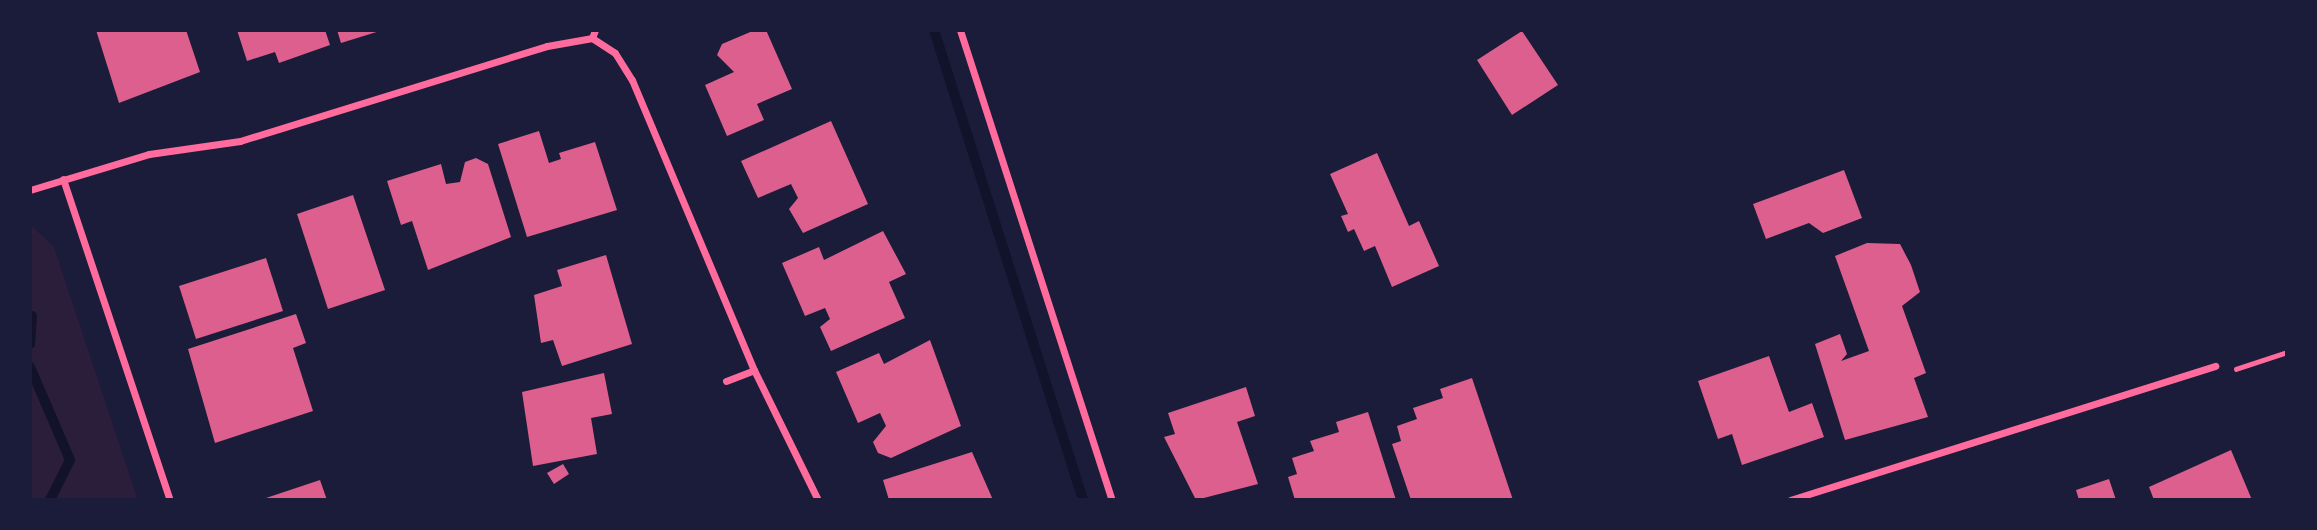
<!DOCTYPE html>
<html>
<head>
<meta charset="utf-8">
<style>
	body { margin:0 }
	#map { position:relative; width:2317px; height:530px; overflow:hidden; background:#1b1b3a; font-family:Inter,sans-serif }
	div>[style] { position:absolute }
	.green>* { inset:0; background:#2a1e3b }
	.stream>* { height:10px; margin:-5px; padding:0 5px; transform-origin:5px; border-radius:5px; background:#12122b }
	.building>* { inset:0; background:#dd5f8e }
	.path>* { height:4.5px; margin:-2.25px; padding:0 2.25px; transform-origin:2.25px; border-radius:2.25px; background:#ff6b9d }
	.minor>* { height:7px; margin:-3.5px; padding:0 3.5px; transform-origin:3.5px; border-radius:3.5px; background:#ff6b9d }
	span { translate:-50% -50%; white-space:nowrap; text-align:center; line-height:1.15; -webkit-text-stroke:7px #1b1b3a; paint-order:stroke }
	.frame { position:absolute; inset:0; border:32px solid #1b1b3a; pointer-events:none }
</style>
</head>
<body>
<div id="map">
	<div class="green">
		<div style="clip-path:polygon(30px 224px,54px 247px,138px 500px,30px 500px)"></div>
	</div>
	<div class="stream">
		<div style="left:934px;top:30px;width:493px;rotate:72.4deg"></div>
		<div style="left:30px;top:344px;width:28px;rotate:-86deg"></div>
		<div style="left:30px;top:367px;width:101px;rotate:66.7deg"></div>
		<div style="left:70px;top:460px;width:45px;rotate:116.6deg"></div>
	</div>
	<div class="building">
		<div style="clip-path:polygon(96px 30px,186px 30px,200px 72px,119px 103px)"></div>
		<div style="clip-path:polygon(237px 30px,325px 30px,330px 45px,279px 63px,275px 52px,247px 61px)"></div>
		<div style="clip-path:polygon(337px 30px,383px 30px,341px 43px)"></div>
		<div style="clip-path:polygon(755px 30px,766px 30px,792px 89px,757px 104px,764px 120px,727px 136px,705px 85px,734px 72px,717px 55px,722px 44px)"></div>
		<div style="clip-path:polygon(1522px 31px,1558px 85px,1512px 115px,1477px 60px)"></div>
		<div style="clip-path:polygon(831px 121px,868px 204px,803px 233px,789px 209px,798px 198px,791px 184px,758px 198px,741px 161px)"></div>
		<div style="clip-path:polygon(539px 131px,549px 163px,561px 159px,559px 153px,595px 142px,617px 210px,527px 237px,498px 144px)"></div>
		<div style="clip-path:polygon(1377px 153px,1409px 226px,1419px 221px,1439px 266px,1392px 287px,1375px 246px,1364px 251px,1354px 229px,1348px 232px,1341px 216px,1348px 214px,1330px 174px)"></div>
		<div style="clip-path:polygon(476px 158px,488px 164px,511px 237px,428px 270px,412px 221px,401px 225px,387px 181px,441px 164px,446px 184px,460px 182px,465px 162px)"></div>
		<div style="clip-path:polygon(1844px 170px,1862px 218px,1823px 233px,1809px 223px,1766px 239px,1753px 204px)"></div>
		<div style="clip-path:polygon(353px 195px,385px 290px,328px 309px,297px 214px)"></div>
		<div style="clip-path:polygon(883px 231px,906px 274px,889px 282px,905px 318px,831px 351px,820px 327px,830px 319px,825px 308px,805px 316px,782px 263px,819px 247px,824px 260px)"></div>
		<div style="clip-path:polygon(1867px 243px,1900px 244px,1911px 265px,1920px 292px,1902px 306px,1926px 373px,1914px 378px,1928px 417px,1845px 440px,1815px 344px,1840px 334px,1847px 354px,1841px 361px,1869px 351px,1835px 256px)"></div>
		<div style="clip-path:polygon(606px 255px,632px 344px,562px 366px,553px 340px,541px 343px,534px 295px,562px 286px,557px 270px)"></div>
		<div style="clip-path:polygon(266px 258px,283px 311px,196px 339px,179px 286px)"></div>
		<div style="clip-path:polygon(296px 314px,306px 343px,293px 348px,313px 411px,215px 443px,188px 349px)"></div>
		<div style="clip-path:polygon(930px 340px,961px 426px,891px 458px,878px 453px,873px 442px,886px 426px,880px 413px,858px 423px,836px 372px,879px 353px,884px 364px)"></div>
		<div style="clip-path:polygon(1769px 356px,1789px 412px,1812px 403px,1824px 437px,1742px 465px,1732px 434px,1718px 439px,1698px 381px)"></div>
		<div style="clip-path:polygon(604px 373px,612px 414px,591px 418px,597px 454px,533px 466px,522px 392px)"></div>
		<div style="clip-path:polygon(1472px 378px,1513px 500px,1411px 500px,1392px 444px,1401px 441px,1397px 426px,1417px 419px,1413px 408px,1443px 398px,1440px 389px)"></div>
		<div style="clip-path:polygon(1246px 387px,1255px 416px,1237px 422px,1258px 484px,1196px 500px,1164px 437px,1175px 434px,1168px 413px)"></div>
		<div style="clip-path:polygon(1368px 412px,1396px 500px,1295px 500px,1288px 477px,1297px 474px,1292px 458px,1314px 451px,1310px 441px,1339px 432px,1336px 422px)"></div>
		<div style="clip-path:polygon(2231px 450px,2252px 500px,2154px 500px,2149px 487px)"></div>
		<div style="clip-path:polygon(972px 452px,993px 500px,889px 500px,883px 480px)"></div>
		<div style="clip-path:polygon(563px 464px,569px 474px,554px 484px,547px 473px)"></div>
		<div style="clip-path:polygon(2109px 479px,2116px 500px,2079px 500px,2076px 490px)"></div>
		<div style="clip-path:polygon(320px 480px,327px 500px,260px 500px)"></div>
	</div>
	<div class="path">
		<div style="left:2236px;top:369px;width:54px;rotate:-18.4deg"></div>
	</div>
	<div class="minor">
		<div style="left:960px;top:30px;width:494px;rotate:72.1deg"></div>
		<div style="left:592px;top:38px;width:27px;rotate:33deg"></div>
		<div style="left:615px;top:53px;width:32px;rotate:58deg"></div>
		<div style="left:632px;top:80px;width:315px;rotate:67.2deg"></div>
		<div style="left:63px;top:179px;width:338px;rotate:71.6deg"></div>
		<div style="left:30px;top:190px;width:124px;rotate:-16.8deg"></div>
		<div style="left:149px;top:154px;width:92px;rotate:-8.1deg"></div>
		<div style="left:240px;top:141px;width:321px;rotate:-17.2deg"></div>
		<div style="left:547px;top:46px;width:46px;rotate:-10.1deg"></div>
		<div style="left:592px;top:38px;width:9px;rotate:-69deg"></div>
		<div style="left:726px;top:381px;width:30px;rotate:-21deg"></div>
		<div style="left:754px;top:370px;width:145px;rotate:63.8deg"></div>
		<div style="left:1790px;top:500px;width:446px;rotate:-17.5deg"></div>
	</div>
	<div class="frame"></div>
</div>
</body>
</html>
